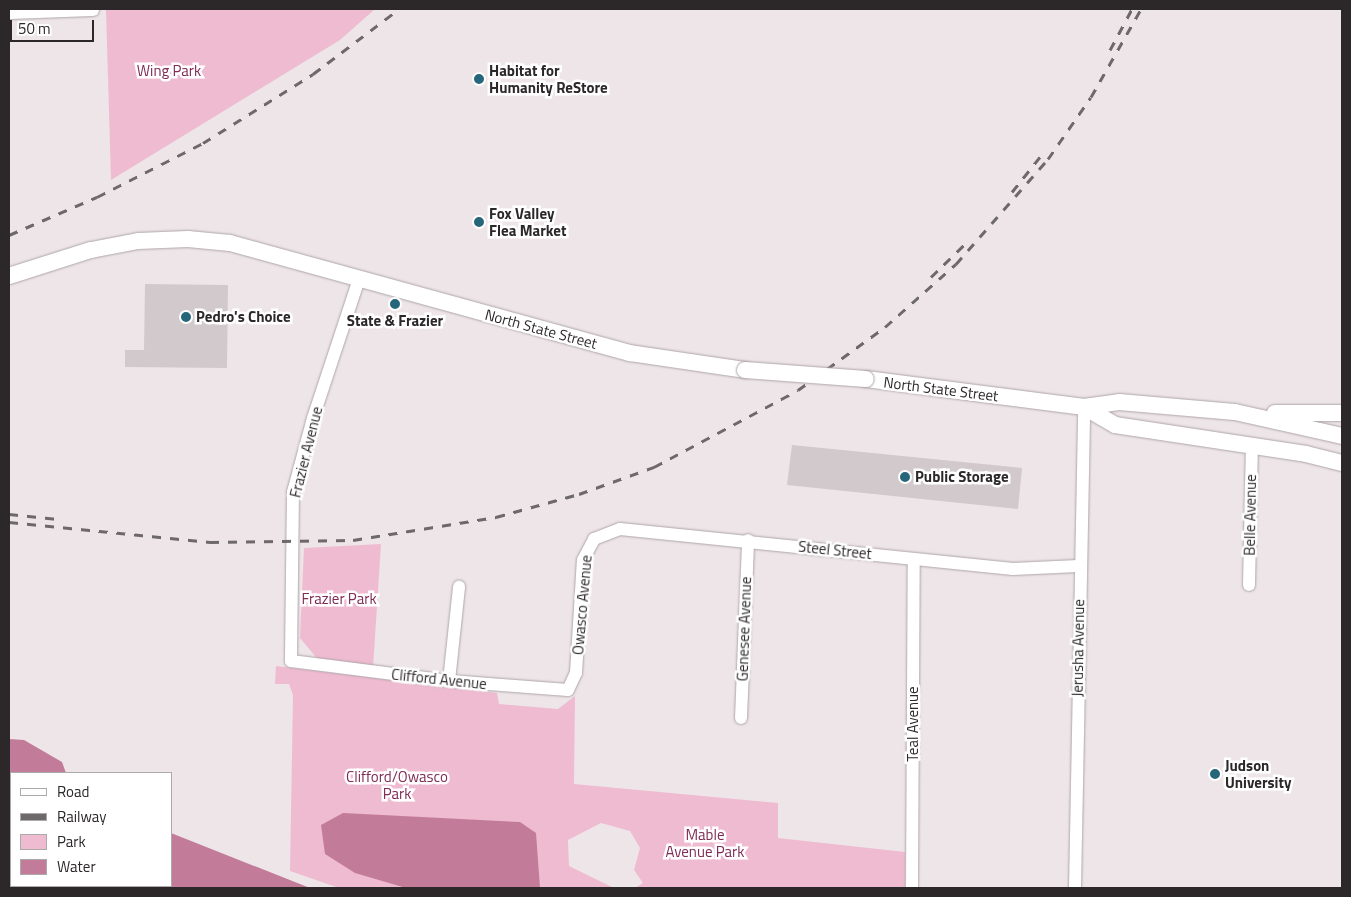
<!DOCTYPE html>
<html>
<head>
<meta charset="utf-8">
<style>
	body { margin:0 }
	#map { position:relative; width:1351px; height:897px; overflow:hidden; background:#eee5e8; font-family:"Titillium Web",sans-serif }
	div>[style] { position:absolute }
	.green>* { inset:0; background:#efbbd0 }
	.water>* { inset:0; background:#c27c99 }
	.building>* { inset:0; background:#d2c9cd }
	.roads { filter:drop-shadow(0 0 1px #aea5a9) drop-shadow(0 0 1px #aea5a9) }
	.minor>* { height:12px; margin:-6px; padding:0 6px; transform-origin:6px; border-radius:6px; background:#fff }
	.major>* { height:16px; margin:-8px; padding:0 8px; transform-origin:8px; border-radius:8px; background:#fff }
	.rail>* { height:3px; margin-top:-1.5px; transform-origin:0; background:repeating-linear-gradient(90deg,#6d686a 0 9px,transparent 0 18px) }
	.bridges { filter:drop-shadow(0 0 1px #aea5a9) drop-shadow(0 0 1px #aea5a9) }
	.major-bridge>* { height:16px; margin:-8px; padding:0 8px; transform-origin:8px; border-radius:8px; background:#fff }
	.dots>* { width:14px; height:14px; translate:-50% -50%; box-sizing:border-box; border:2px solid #fff; border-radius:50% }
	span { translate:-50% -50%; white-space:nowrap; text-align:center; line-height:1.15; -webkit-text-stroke:5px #fff; paint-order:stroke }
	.poi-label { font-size:15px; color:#2c282a; font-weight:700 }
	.left { translate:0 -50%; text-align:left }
	.park-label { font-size:15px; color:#7f2b54 }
	.street-label { font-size:15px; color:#2c282a }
	.frame { position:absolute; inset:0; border:10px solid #2c282a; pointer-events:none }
	.legend { position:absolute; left:10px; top:772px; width:162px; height:115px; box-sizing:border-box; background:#fff; border:1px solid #aba9aa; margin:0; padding:6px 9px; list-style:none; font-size:15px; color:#2c282a }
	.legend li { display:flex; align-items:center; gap:10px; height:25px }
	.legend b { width:25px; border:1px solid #aba9aa }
	.scale { position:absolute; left:10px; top:20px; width:84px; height:22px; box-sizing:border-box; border:2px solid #2c282a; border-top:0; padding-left:6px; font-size:15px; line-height:18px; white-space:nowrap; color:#2c282a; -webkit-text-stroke:4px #fff; paint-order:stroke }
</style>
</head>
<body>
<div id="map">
	<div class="green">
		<div style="clip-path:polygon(106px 9px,375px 9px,340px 40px,111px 180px)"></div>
		<div style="clip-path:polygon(381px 544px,373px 668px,320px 662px,300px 638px,304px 548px)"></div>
		<div style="clip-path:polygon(276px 666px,497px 693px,499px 704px,558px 709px,575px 696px,574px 784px,778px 803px,778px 838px,905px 852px,905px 888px,635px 888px,643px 883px,634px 870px,640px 848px,630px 831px,601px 823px,568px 840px,569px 866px,614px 888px,339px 888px,290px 871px,293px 695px,289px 684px,275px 684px)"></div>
	</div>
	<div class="water">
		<div style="clip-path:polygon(9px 739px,24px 740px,62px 762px,66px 773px,11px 773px,11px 886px,171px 886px,171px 833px,310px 888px,9px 888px)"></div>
		<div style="clip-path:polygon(343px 813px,520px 822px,536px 833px,540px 888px,406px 888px,355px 873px,325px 854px,321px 825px)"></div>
	</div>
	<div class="building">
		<div style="clip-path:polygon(145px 284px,228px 285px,227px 368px,125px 367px,125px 350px,144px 350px)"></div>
		<div style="clip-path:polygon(792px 445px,1022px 468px,1018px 509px,787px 485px)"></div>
	</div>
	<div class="roads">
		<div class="minor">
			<div style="left:9px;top:13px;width:84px;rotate:-2deg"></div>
			<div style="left:359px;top:279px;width:146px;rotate:108.3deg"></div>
			<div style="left:313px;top:418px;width:77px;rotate:105.1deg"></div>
			<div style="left:293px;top:492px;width:169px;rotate:90.7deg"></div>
			<div style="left:291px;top:661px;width:159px;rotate:7.2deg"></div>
			<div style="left:449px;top:681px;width:119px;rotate:4.3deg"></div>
			<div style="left:568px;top:690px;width:19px;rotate:-65deg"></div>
			<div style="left:576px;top:673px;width:113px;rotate:-86.5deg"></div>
			<div style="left:583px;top:560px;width:24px;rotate:-62deg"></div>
			<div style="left:594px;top:539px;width:28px;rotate:-21deg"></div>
			<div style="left:620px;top:529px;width:395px;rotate:5.8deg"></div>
			<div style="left:1013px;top:569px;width:65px;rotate:-2.6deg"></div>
			<div style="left:1249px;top:585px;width:140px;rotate:-88.8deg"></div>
			<div style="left:449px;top:681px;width:95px;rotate:-83.9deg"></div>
			<div style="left:741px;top:718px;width:178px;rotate:-87.7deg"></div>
			<div style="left:912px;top:888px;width:329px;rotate:-89.7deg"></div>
			<div style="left:1075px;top:888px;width:481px;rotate:-88.9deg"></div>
		</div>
		<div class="major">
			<div style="left:9px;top:276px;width:86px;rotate:-17.6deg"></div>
			<div style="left:91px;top:250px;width:48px;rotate:-10.8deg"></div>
			<div style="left:138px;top:241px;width:50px;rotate:-2.3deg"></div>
			<div style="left:188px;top:239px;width:42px;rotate:5.4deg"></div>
			<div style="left:230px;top:243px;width:415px;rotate:15.4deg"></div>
			<div style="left:630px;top:353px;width:116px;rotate:8.4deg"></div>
			<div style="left:866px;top:379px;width:220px;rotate:7.3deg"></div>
			<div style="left:1084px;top:407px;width:35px;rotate:-8deg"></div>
			<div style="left:1119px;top:402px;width:116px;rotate:4.9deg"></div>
			<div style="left:1235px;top:412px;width:110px;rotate:12.6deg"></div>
			<div style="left:1084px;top:407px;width:36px;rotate:30deg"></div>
			<div style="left:1115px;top:425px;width:193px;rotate:8.6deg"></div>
			<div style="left:1306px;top:454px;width:37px;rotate:14deg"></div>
			<div style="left:1275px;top:413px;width:67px"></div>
		</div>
	</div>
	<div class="rail">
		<div style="left:1110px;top:50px;width:47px;rotate:-61.8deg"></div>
		<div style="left:1012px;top:192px;width:50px;rotate:-51.5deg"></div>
		<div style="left:9px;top:235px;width:96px;rotate:-23.4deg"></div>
		<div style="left:97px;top:197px;width:119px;rotate:-27deg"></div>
		<div style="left:203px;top:143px;width:130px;rotate:-32.1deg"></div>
		<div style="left:313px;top:74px;width:108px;rotate:-37.1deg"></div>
		<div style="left:931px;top:277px;width:50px;rotate:-44.2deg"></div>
		<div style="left:9px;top:514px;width:49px;rotate:5.8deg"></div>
		<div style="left:9px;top:522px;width:202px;rotate:5.7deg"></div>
		<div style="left:210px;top:542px;width:143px;rotate:-0.8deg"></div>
		<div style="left:353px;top:540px;width:145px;rotate:-9.1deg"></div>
		<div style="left:496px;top:517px;width:86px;rotate:-15.5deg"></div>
		<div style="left:579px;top:494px;width:80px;rotate:-19.8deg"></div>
		<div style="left:654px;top:467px;width:163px;rotate:-28.1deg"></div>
		<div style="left:798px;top:390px;width:107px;rotate:-35.9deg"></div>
		<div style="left:885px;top:327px;width:95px;rotate:-41.6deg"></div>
		<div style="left:956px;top:264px;width:140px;rotate:-48.8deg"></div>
		<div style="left:1048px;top:159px;width:75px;rotate:-55.3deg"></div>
		<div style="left:1091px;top:97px;width:101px;rotate:-60.4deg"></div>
	</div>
	<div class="bridges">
		<div class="major-bridge">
			<div style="left:745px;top:370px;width:121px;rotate:4.3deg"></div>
		</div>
	</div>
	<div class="dots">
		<div style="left:479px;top:79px;background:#25667a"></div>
		<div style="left:479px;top:222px;background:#25667a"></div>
		<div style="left:395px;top:304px;background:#25667a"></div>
		<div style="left:186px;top:317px;background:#25667a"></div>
		<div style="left:905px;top:477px;background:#25667a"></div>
		<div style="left:1215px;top:774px;background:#25667a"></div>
	</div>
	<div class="poi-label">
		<span class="left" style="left:489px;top:79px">Habitat for<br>Humanity ReStore</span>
		<span class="left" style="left:489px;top:222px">Fox Valley<br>Flea Market</span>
		<span class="left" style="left:196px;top:317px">Pedro's Choice</span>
		<span style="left:395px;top:321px">State &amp; Frazier</span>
		<span class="left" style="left:915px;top:477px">Public Storage</span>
		<span class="left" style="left:1225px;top:774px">Judson<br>University</span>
	</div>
	<div class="park-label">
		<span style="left:169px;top:71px">Wing Park</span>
		<span style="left:339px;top:599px">Frazier Park</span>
		<span style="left:397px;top:785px">Clifford/Owasco<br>Park</span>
		<span style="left:705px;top:843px">Mable<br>Avenue Park</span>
	</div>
	<div class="street-label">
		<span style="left:541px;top:329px;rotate:15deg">North State Street</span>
		<span style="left:941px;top:389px;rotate:7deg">North State Street</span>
		<span style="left:306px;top:452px;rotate:-76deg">Frazier Avenue</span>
		<span style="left:1250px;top:515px;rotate:-89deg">Belle Avenue</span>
		<span style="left:835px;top:550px;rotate:6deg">Steel Street</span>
		<span style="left:582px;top:605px;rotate:-85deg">Owasco Avenue</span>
		<span style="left:744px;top:629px;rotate:-88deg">Genesee Avenue</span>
		<span style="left:1078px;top:648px;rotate:-89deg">Jerusha Avenue</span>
		<span style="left:439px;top:679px;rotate:6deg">Clifford Avenue</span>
		<span style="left:913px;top:724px;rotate:-90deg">Teal Avenue</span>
	</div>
	<div class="frame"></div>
	<ul class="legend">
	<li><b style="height:6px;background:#fff"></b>Road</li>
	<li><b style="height:6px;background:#6d686a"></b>Railway</li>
	<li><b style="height:14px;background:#efbbd0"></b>Park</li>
	<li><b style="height:14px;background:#c27c99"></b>Water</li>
	</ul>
	<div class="scale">50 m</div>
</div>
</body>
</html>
